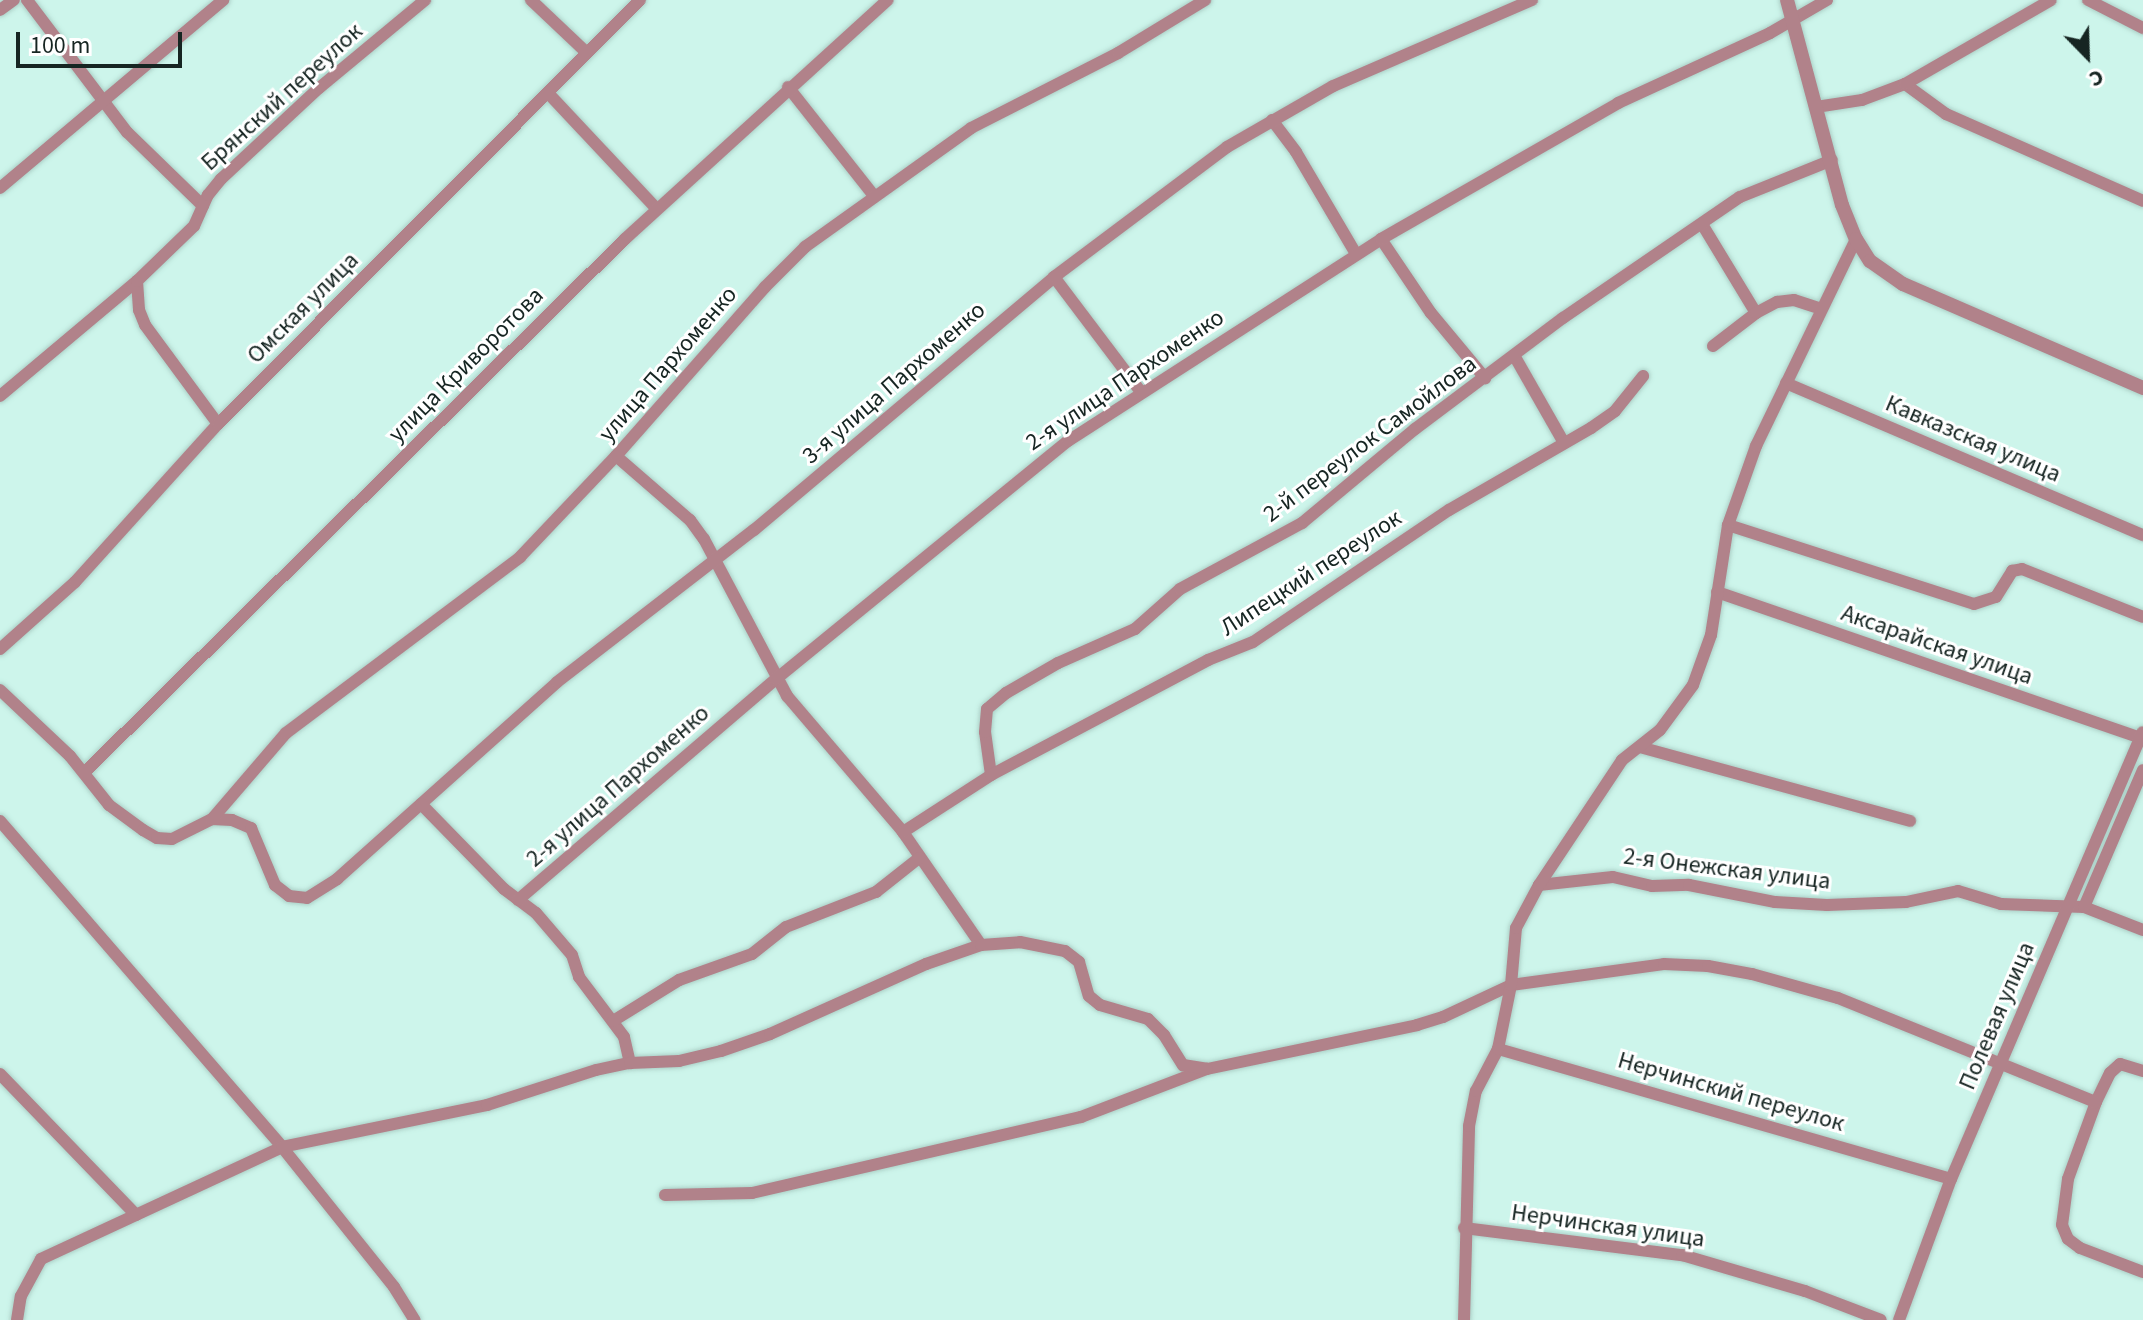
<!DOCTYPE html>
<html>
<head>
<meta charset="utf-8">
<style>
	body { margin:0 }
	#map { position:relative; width:2143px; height:1320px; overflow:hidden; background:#cdf5eb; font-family:"Source Sans 3",sans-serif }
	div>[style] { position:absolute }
	.roads { filter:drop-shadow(0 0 2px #acd0c7) drop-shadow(0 0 2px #acd0c7) }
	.minor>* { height:12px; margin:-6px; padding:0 6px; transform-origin:6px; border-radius:6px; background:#b1828a }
	.tertiary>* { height:14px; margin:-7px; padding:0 7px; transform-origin:7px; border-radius:7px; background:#b1828a }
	span { translate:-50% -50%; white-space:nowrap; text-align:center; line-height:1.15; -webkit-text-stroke:6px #fff; paint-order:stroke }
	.street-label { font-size:24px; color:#162522 }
	.north { position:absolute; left:2047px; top:16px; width:80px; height:80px; -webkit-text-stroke:6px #fff; paint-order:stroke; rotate:157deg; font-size:22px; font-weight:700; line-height:32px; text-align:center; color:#162522 }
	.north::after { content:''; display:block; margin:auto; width:28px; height:36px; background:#162522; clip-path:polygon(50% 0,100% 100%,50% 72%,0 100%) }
	.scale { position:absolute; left:16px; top:32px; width:166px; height:36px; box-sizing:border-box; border:4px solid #162522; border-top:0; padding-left:10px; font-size:24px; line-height:28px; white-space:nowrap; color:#162522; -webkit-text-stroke:6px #fff; paint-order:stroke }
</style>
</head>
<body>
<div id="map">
	<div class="roads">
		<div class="minor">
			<div style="left:27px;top:0;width:166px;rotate:52.9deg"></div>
			<div style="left:127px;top:132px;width:106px;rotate:44.2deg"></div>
			<div style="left:531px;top:0;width:76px;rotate:43.4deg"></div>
			<div style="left:2088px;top:0;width:62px;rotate:27deg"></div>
			<div style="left:0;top:10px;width:17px;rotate:-36deg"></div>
			<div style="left:1905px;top:84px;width:51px;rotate:36.2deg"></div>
			<div style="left:1946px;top:114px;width:215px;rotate:23.8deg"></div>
			<div style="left:788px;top:87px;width:139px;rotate:51.7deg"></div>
			<div style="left:548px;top:93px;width:159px;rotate:46.8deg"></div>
			<div style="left:1816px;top:107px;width:47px;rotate:-8.7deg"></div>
			<div style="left:1862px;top:100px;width:46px;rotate:-20.4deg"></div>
			<div style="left:1905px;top:84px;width:168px;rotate:-29.9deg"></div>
			<div style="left:1272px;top:120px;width:40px;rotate:53deg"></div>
			<div style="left:1296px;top:152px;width:118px;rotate:59.5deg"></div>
			<div style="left:0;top:188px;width:292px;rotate:-40.1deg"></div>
			<div style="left:1702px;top:224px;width:104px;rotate:58.8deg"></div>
			<div style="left:1381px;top:239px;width:89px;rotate:56deg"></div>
			<div style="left:1431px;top:313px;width:85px;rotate:50.3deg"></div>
			<div style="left:1054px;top:277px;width:144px;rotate:52.9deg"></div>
			<div style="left:137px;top:281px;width:29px;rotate:86deg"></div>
			<div style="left:139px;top:310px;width:16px;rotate:68deg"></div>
			<div style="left:145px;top:325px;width:123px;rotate:53.6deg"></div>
			<div style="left:1713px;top:346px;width:54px;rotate:-37.5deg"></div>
			<div style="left:1756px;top:313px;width:24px;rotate:-28deg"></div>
			<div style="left:1777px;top:302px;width:17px;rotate:-7deg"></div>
			<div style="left:1794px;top:300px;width:29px;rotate:18deg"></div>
			<div style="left:1515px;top:357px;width:99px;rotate:60.3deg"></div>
			<div style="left:1786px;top:383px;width:388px;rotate:23.1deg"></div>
			<div style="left:0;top:396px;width:179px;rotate:-40deg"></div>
			<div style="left:137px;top:281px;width:79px;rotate:-44deg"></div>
			<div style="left:194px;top:226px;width:34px;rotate:-66deg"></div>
			<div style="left:208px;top:195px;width:21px;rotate:-51deg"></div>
			<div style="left:221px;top:179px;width:134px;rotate:-42.9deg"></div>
			<div style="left:319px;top:88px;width:138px;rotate:-39.7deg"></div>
			<div style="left:616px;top:456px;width:98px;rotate:40.9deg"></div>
			<div style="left:690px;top:520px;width:24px;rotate:54deg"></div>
			<div style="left:704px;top:539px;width:178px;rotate:62.1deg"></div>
			<div style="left:787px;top:696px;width:179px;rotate:49.5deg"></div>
			<div style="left:903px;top:832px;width:137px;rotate:55.4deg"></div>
			<div style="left:1728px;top:525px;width:258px;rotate:17.8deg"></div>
			<div style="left:1974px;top:604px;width:23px;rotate:-18deg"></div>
			<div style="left:1996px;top:597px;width:31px;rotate:-58deg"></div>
			<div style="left:2012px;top:571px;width:10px;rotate:-11deg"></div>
			<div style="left:2022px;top:569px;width:130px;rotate:21.6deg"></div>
			<div style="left:1717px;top:592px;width:451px;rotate:19deg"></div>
			<div style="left:0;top:649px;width:101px;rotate:-41.8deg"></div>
			<div style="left:75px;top:582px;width:213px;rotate:-47.9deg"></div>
			<div style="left:218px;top:424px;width:598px;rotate:-45.14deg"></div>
			<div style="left:0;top:690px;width:96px;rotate:43.3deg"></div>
			<div style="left:70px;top:756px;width:63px;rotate:51.5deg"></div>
			<div style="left:109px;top:805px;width:42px;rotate:36.3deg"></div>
			<div style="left:143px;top:830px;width:16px;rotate:30deg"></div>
			<div style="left:157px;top:838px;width:15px;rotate:4deg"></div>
			<div style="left:172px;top:839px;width:45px;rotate:-26.6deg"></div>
			<div style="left:212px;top:819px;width:20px;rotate:3deg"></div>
			<div style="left:232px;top:820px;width:21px;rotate:23deg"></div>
			<div style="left:251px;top:828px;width:62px;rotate:67.2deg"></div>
			<div style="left:275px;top:885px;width:18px;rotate:38deg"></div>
			<div style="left:289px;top:896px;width:18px;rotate:6deg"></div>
			<div style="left:307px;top:898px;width:36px;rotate:-32deg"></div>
			<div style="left:337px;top:879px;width:295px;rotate:-41.8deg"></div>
			<div style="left:557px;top:682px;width:249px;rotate:-37.7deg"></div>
			<div style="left:754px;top:530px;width:392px;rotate:-40.1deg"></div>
			<div style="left:1054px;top:277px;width:216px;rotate:-36.9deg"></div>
			<div style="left:1227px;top:147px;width:122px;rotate:-29.9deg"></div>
			<div style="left:1333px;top:86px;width:217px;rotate:-23.4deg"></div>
			<div style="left:1640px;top:747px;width:280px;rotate:15.3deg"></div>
			<div style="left:85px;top:772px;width:759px;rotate:-44.63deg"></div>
			<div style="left:625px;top:239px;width:355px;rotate:-42.3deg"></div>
			<div style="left:991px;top:775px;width:43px;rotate:-97.9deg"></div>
			<div style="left:985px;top:732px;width:23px;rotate:-85deg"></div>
			<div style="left:987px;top:709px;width:25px;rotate:-40deg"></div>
			<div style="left:1006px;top:693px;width:60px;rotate:-30deg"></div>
			<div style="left:1058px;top:663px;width:84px;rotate:-23.8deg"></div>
			<div style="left:1135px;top:629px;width:60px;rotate:-41.6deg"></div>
			<div style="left:1180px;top:589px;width:139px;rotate:-28.4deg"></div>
			<div style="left:1302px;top:523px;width:147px;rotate:-39.8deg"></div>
			<div style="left:1415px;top:429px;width:185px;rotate:-36.9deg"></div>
			<div style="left:1563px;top:318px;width:214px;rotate:-34.4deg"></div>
			<div style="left:1740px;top:197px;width:99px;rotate:-21.9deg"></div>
			<div style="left:421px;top:804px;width:119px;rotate:45.7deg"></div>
			<div style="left:504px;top:889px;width:40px;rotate:37deg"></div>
			<div style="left:536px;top:913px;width:55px;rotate:49.4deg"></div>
			<div style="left:572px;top:955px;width:23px;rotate:72deg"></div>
			<div style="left:579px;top:977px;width:75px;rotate:53.1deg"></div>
			<div style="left:624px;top:1037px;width:27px;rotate:77deg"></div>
			<div style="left:212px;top:819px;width:113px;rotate:-49.3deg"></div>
			<div style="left:286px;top:733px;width:293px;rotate:-36.9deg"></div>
			<div style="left:520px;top:557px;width:139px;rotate:-46.5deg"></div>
			<div style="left:616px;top:456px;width:225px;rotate:-48.6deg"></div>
			<div style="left:765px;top:287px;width:57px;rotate:-45deg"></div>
			<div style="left:805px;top:247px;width:204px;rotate:-35.6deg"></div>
			<div style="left:971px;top:128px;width:165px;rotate:-27deg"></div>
			<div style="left:1118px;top:53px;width:102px;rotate:-31.3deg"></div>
			<div style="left:0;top:821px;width:431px;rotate:49.1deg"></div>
			<div style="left:282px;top:1147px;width:179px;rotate:51.3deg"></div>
			<div style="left:394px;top:1287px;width:39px;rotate:58deg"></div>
			<div style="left:903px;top:832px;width:105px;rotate:-32.9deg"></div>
			<div style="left:991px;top:775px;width:246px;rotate:-27.9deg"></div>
			<div style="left:1208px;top:660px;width:48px;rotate:-21.8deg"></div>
			<div style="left:1253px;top:642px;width:236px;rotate:-34deg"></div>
			<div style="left:1449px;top:510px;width:164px;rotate:-30deg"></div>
			<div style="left:1591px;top:428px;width:29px;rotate:-35deg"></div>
			<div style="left:1615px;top:411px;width:45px;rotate:-51.3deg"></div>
			<div style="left:1539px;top:885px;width:74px;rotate:-6.2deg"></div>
			<div style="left:1613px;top:877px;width:40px;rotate:13deg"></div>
			<div style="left:1652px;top:886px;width:37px;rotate:-2deg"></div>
			<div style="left:1689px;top:885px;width:88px;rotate:11.2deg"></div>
			<div style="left:1775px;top:902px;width:52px;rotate:3.3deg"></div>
			<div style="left:1827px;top:905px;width:79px;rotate:-2.2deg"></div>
			<div style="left:1906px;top:902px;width:53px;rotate:-11.9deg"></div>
			<div style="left:1958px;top:891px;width:45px;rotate:16.8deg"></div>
			<div style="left:2001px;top:904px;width:83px;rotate:2.1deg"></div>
			<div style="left:2084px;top:907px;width:63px;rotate:21.3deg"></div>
			<div style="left:518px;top:900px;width:340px;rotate:-40.6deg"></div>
			<div style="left:776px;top:679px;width:377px;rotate:-39.2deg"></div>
			<div style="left:1068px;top:441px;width:373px;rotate:-32.8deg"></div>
			<div style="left:1381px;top:239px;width:273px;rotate:-29.8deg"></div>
			<div style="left:1618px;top:103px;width:167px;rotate:-24.7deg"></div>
			<div style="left:1770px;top:33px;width:66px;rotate:-30.1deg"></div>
			<div style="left:2084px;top:907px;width:149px;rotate:-66.7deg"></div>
			<div style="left:613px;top:1021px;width:78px;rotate:-31.8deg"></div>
			<div style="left:679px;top:980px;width:77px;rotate:-19.6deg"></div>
			<div style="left:752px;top:954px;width:43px;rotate:-38.5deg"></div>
			<div style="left:786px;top:927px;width:97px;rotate:-21.3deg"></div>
			<div style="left:876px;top:892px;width:55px;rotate:-38.3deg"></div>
			<div style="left:1498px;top:1049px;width:471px;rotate:16deg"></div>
			<div style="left:2143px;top:1071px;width:24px;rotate:-163deg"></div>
			<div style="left:2120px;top:1064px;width:13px;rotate:138deg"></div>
			<div style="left:2110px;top:1073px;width:32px;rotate:116deg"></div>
			<div style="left:2096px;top:1102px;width:82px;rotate:110deg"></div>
			<div style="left:2068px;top:1179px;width:46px;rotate:97.4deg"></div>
			<div style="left:2062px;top:1225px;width:15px;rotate:67deg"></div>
			<div style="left:2068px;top:1239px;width:15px;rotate:37deg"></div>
			<div style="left:2080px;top:1248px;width:67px;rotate:20.9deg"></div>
			<div style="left:0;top:1074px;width:196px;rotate:46deg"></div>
			<div style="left:665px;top:1195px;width:87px;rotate:-1.3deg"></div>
			<div style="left:752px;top:1193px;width:338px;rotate:-13deg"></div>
			<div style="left:1081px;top:1117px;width:135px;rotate:-20.9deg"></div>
			<div style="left:1207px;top:1069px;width:215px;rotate:-11.8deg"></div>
			<div style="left:1417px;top:1025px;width:27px;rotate:-17deg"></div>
			<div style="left:1443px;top:1017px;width:75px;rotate:-25.2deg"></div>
			<div style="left:1511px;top:985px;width:154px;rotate:-7.8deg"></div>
			<div style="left:1664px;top:964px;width:44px;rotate:2.6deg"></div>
			<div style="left:1708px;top:966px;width:45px;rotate:10.3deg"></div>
			<div style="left:1752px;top:974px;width:89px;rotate:15.6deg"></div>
			<div style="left:1838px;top:998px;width:278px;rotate:22deg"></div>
			<div style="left:1464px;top:1228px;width:220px;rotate:7.1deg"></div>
			<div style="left:1682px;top:1255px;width:128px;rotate:16.3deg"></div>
			<div style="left:1805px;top:1291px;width:81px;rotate:20.9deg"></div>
			<div style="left:17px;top:1320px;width:24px;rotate:-81deg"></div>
			<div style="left:21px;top:1296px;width:42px;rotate:-61.6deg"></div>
			<div style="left:41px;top:1259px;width:266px;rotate:-24.9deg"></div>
			<div style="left:282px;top:1147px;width:209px;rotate:-11.6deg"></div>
			<div style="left:487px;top:1105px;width:114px;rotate:-17.8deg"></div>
			<div style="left:596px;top:1070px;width:35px;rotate:-12deg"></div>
			<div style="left:630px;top:1063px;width:49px;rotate:-2.3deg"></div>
			<div style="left:679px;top:1061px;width:43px;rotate:-13.4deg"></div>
			<div style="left:721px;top:1051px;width:52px;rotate:-19.1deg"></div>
			<div style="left:770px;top:1034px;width:171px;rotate:-24.2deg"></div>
			<div style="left:926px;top:964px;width:58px;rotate:-19.1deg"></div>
			<div style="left:981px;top:945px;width:39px;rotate:-4deg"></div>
			<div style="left:1020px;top:942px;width:46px;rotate:11.3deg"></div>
			<div style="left:1065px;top:951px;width:18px;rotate:38deg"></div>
			<div style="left:1079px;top:962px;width:35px;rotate:74deg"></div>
			<div style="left:1089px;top:996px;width:14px;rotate:39deg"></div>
			<div style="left:1100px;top:1005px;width:50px;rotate:16.3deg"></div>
			<div style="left:1148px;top:1019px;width:23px;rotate:45deg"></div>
			<div style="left:1164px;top:1035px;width:36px;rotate:58deg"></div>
			<div style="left:1183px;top:1065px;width:24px;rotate:9deg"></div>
			<div style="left:1464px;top:1320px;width:194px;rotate:-88.5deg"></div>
			<div style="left:1469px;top:1126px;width:36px;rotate:-79deg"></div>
			<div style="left:1476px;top:1091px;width:47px;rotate:-62.4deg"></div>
			<div style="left:1498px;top:1049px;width:65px;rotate:-78.5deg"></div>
			<div style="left:1511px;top:985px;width:57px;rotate:-85deg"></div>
			<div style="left:1516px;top:928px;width:49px;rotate:-61.9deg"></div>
			<div style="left:1539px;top:885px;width:150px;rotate:-56.4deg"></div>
			<div style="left:1622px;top:760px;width:48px;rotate:-38.3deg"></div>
			<div style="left:1660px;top:730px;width:56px;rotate:-53.7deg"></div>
			<div style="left:1693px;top:685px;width:53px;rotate:-70.2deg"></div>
			<div style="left:1711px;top:635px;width:111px;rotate:-81.2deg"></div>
			<div style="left:1728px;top:525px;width:84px;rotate:-70.5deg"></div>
			<div style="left:1756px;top:446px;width:230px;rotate:-64.2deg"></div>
			<div style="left:1899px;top:1320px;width:150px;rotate:-69.8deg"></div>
			<div style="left:1951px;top:1179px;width:486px;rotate:-66.8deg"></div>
		</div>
		<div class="tertiary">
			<div style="left:1787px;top:0;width:212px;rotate:75deg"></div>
			<div style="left:1842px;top:205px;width:37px;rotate:68deg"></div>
			<div style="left:1856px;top:239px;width:26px;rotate:58deg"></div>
			<div style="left:1870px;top:261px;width:40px;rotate:34.9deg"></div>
			<div style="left:1903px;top:284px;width:262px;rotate:23.4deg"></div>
		</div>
	</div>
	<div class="street-label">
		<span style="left:282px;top:97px;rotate:-42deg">Брянский переулок</span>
		<span style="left:303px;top:308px;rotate:-45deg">Омская улица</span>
		<span style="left:668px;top:364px;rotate:-49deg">улица Пархоменко</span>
		<span style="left:466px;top:365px;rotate:-45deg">улица Криворотова</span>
		<span style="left:1125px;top:380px;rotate:-34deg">2-я улица Пархоменко</span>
		<span style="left:894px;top:383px;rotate:-41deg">3-я улица Пархоменко</span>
		<span style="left:1370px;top:439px;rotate:-37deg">2-й переулок Самойлова</span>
		<span style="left:1973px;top:439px;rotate:23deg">Кавказская улица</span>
		<span style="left:1311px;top:573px;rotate:-33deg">Липецкий переулок</span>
		<span style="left:1937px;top:645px;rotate:19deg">Аксарайская улица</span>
		<span style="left:618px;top:786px;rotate:-41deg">2-я улица Пархоменко</span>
		<span style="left:1727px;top:869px;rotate:7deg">2-я Онежская улица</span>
		<span style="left:1997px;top:1016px;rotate:-67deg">Полевая улица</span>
		<span style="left:1731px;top:1092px;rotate:16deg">Нерчинский переулок</span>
		<span style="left:1608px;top:1226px;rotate:8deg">Нерчинская улица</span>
	</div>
	<div class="north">С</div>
	<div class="scale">100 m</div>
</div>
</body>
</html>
